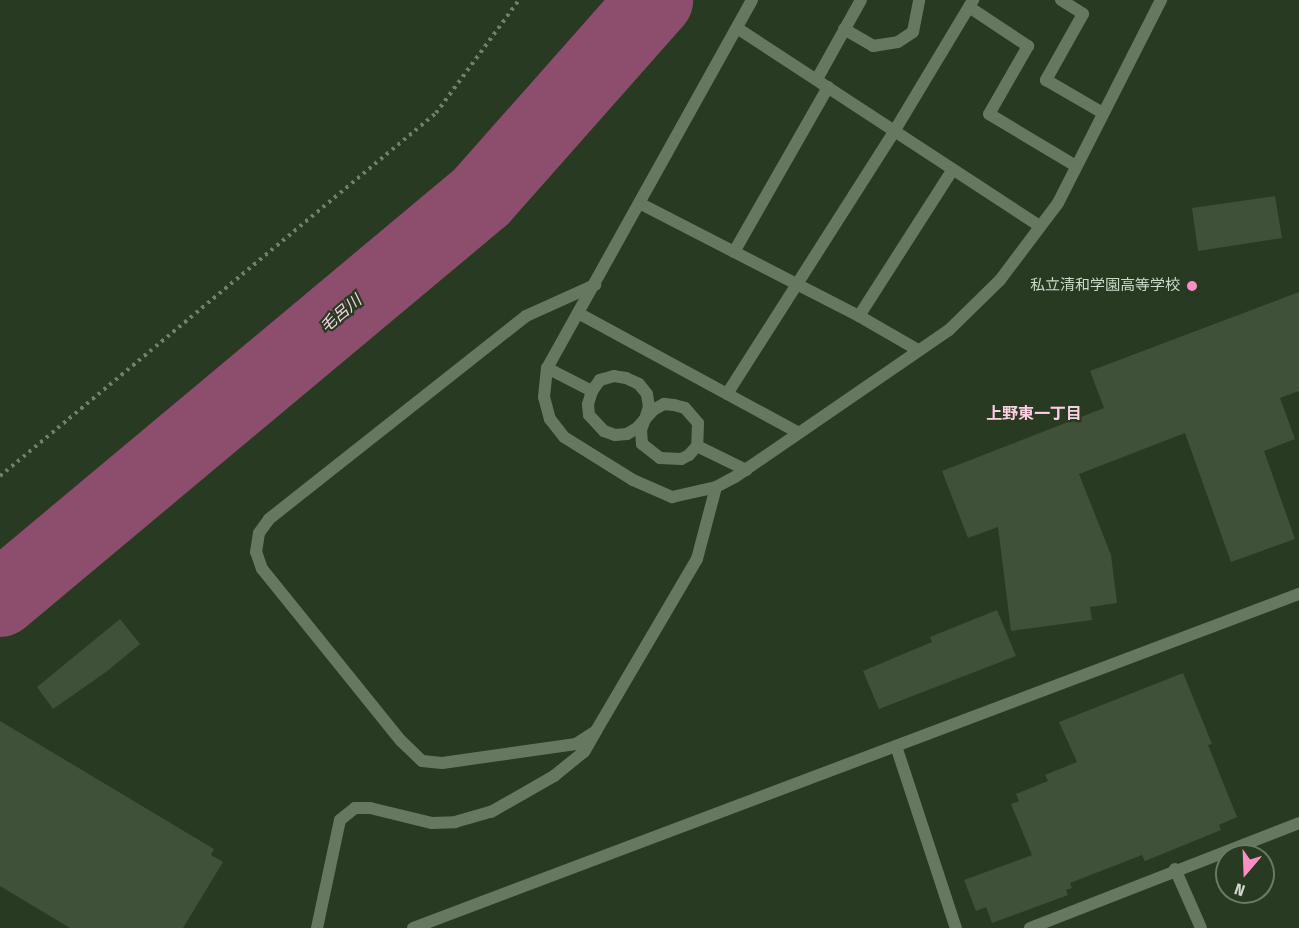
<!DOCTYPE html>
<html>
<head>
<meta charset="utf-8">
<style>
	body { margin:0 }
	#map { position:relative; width:1299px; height:928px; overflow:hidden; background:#293a22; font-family:"Fira Sans Condensed","Noto Sans JP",sans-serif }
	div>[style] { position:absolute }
	.river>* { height:76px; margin:-38px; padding:0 38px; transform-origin:38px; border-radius:38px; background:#8c4e6c }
	.building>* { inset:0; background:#3f5139 }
	.path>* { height:4px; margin-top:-2px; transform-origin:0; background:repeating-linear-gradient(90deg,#717f6c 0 3px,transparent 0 7.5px) }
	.service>* { height:12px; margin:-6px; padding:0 6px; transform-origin:6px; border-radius:6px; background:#677861 }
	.minor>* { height:12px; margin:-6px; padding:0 6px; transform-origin:6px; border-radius:6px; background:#677861 }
	.tertiary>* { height:12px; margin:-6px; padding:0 6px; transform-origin:6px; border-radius:6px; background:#677861 }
	.dots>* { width:16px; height:16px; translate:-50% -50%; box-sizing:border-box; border:3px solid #293a22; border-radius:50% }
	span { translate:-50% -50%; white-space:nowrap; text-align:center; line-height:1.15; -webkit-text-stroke:4.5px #293a22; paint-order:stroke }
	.poi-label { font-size:15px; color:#cdd8ca }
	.right { translate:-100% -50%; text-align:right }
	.water-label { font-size:16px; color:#f9d2e2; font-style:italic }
	.neighbourhood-label { font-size:16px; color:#fecee3; font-weight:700 }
	.north { position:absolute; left:1215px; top:844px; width:60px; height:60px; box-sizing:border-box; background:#293a22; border:2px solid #6b7965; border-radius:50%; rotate:199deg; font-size:16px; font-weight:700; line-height:24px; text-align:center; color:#cdd8ca }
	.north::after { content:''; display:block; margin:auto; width:21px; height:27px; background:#fb8fc4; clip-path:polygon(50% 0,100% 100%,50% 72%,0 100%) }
</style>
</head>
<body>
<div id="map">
	<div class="river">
		<div style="left:0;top:599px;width:627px;rotate:-39.89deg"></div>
		<div style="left:481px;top:197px;width:263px;rotate:-48.5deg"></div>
	</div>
	<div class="building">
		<div style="clip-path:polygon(1275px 196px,1282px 238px,1198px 251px,1192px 208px)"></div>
		<div style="clip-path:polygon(1299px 292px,1299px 391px,1280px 398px,1295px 439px,1264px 451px,1295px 539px,1231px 562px,1185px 433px,1079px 474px,1111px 555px,1117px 603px,1090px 607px,1092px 620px,1011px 631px,998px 527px,968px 538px,942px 471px,1104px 408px,1090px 371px)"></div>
		<div style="clip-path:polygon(997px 610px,1016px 656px,879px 709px,863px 671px,932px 642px,930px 637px)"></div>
		<div style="clip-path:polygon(120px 619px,140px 644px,106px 672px,53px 709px,37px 687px)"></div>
		<div style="clip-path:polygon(1183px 673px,1212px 744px,1208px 745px,1237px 817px,1219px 825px,1221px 830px,1145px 861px,1142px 855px,1070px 883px,1072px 888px,1066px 890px,1068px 895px,992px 923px,986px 907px,976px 911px,964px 880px,1032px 855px,1011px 804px,1019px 801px,1016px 794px,1048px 781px,1045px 775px,1077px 762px,1059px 722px)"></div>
		<div style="clip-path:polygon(0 721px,214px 849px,211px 855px,223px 862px,183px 928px,70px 928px,0 886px)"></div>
	</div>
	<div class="path">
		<div style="left:0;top:476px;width:567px;rotate:-39.78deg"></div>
		<div style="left:436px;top:113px;width:140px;rotate:-53.7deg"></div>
	</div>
	<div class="service">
		<div style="left:752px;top:0;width:421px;rotate:119.1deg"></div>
		<div style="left:547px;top:368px;width:29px;rotate:96deg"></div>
		<div style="left:544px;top:397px;width:23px;rotate:75deg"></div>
		<div style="left:550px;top:419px;width:23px;rotate:52deg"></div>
		<div style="left:564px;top:437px;width:81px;rotate:31.9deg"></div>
		<div style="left:633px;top:480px;width:43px;rotate:23.6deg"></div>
		<div style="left:672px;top:497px;width:45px;rotate:-12.8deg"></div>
		<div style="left:716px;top:487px;width:21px;rotate:-28deg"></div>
		<div style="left:735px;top:477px;width:260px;rotate:-34.5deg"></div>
		<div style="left:949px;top:330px;width:71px;rotate:-44.4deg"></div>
		<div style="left:1000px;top:280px;width:96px;rotate:-53deg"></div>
		<div style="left:1058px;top:203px;width:228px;rotate:-63.1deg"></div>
		<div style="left:1061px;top:0;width:26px;rotate:32deg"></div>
		<div style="left:1083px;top:14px;width:76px;rotate:119.3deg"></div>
		<div style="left:1046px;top:80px;width:66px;rotate:30.1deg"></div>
		<div style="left:969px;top:7px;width:71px;rotate:33.5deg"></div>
		<div style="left:1028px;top:46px;width:78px;rotate:119.8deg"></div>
		<div style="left:989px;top:114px;width:101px;rotate:30.9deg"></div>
		<div style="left:737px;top:28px;width:362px;rotate:33.2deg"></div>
		<div style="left:844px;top:29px;width:34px;rotate:30deg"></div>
		<div style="left:873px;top:46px;width:25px;rotate:-9deg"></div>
		<div style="left:898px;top:42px;width:18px;rotate:-34deg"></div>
		<div style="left:913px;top:32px;width:33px;rotate:-79deg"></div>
		<div style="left:817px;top:79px;width:90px;rotate:-60.9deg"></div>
		<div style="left:641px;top:204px;width:245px;rotate:27.2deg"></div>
		<div style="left:859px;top:316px;width:68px;rotate:30deg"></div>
		<div style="left:734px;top:252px;width:190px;rotate:-60.3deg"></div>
		<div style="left:578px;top:313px;width:251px;rotate:28.5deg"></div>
		<div style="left:859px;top:316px;width:174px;rotate:-57.4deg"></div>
		<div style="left:547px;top:368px;width:51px;rotate:27.1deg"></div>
		<div style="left:727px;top:394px;width:313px;rotate:-57.5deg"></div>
		<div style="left:895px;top:130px;width:152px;rotate:-59deg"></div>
		<div style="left:645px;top:419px;width:13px;rotate:-72deg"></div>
		<div style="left:649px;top:407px;width:13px;rotate:-99deg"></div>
		<div style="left:647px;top:394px;width:13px;rotate:-129deg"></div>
		<div style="left:639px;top:384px;width:14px;rotate:-155deg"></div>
		<div style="left:626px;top:378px;width:12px;rotate:-171deg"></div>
		<div style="left:614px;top:376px;width:15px;rotate:164deg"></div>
		<div style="left:600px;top:380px;width:14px;rotate:126deg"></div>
		<div style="left:592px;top:391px;width:14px;rotate:107deg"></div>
		<div style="left:588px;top:404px;width:11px;rotate:85deg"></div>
		<div style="left:589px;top:415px;width:22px;rotate:47deg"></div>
		<div style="left:604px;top:431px;width:12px;rotate:20deg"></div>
		<div style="left:615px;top:435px;width:12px;rotate:-5deg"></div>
		<div style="left:627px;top:434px;width:12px;rotate:-31deg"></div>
		<div style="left:637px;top:428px;width:24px;rotate:-48deg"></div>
		<div style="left:653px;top:410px;width:13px;rotate:-29deg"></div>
		<div style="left:664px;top:404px;width:10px;rotate:6deg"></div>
		<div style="left:674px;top:405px;width:11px;rotate:15deg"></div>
		<div style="left:685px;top:408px;width:20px;rotate:49deg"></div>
		<div style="left:698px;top:423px;width:23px;rotate:92deg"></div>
		<div style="left:697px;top:446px;width:12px;rotate:132deg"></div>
		<div style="left:689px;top:455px;width:9px;rotate:153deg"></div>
		<div style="left:681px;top:459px;width:21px;rotate:-177deg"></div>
		<div style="left:660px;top:458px;width:23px;rotate:-142deg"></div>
		<div style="left:642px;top:444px;width:14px;rotate:-94deg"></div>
		<div style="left:641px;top:430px;width:12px;rotate:-70deg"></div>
		<div style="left:697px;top:446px;width:55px;rotate:26.1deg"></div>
		<div style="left:596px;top:731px;width:199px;rotate:-59.6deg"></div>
		<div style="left:697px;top:559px;width:74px;rotate:-75.2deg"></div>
		<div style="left:317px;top:928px;width:110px;rotate:-78deg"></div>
		<div style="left:340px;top:820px;width:19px;rotate:-39deg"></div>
		<div style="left:355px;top:808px;width:15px"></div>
		<div style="left:370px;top:808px;width:64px;rotate:13.6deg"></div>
		<div style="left:432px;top:823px;width:23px;rotate:-2deg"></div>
		<div style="left:455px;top:822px;width:37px;rotate:-16deg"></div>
		<div style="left:491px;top:812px;width:73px;rotate:-29.7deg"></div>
		<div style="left:554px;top:776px;width:38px;rotate:-39deg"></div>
		<div style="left:584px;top:752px;width:24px;rotate:-60deg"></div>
		<div style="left:596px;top:731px;width:24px;rotate:147deg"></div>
		<div style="left:576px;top:744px;width:135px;rotate:171.9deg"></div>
		<div style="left:442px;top:763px;width:20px;rotate:-174deg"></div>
		<div style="left:422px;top:761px;width:29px;rotate:-136deg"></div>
		<div style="left:401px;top:741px;width:221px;rotate:-128.9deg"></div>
		<div style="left:262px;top:569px;width:18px;rotate:-109deg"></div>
		<div style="left:256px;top:552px;width:19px;rotate:-81deg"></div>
		<div style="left:259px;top:533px;width:17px;rotate:-54deg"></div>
		<div style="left:269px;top:519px;width:328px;rotate:-38.3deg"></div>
		<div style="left:526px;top:316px;width:76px;rotate:-24.2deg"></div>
	</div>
	<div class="minor">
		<div style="left:896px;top:746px;width:192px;rotate:71.8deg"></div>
		<div style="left:1175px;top:869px;width:64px;rotate:66.2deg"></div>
		<div style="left:1030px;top:928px;width:289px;rotate:-21.3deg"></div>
	</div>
	<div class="tertiary">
		<div style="left:413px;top:928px;width:947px;rotate:-20.66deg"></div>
	</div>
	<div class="dots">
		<div style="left:1192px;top:286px;background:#fb8fc4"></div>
	</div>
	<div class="poi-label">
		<span class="right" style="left:1180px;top:286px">私立清和学園高等学校</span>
	</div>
	<div class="water-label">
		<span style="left:341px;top:314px;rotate:-40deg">毛呂川</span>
	</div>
	<div class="neighbourhood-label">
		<span style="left:1034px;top:414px">上野東一丁目</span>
	</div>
	<div class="north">N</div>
</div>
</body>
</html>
